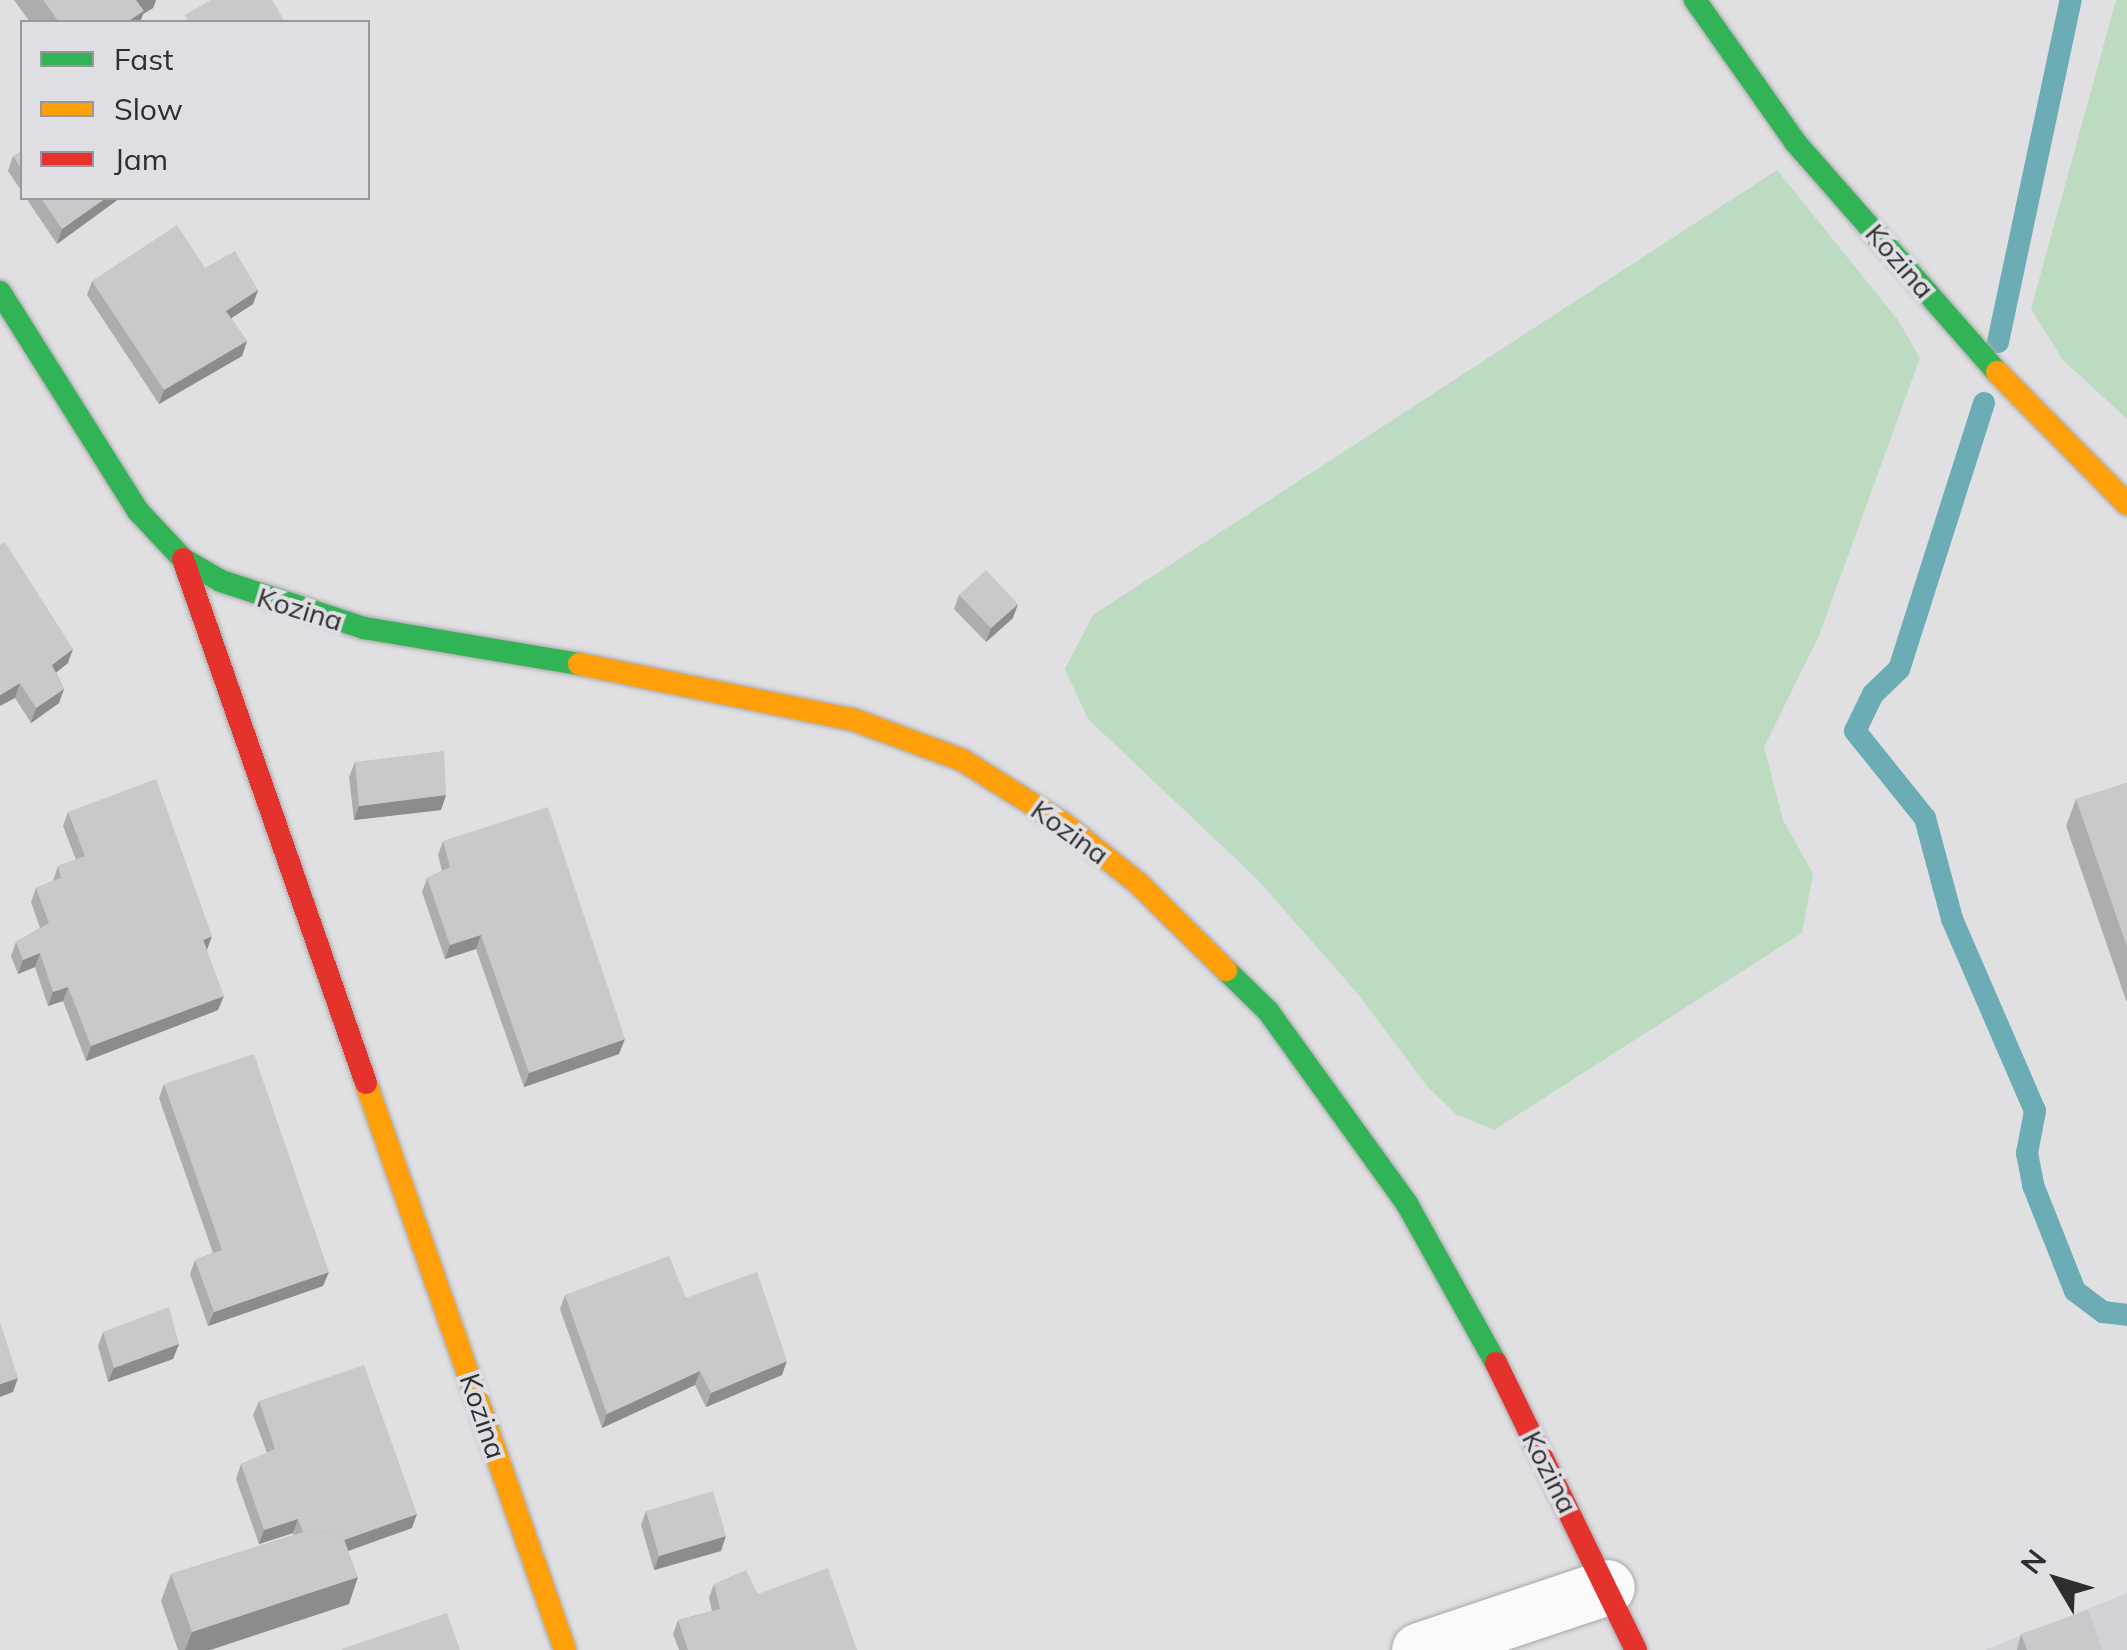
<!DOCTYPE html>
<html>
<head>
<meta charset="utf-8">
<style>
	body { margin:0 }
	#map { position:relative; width:2127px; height:1650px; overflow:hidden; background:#e0dfe1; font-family:Mulish,sans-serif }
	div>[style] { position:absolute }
	.built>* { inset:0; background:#d3d1d8 }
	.green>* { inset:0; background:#bddbc0 }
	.stream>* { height:22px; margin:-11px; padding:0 11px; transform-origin:11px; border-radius:11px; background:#6cadb5 }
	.roads { filter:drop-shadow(0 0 2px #a8a7a9) drop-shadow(0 0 2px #a8a7a9) }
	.street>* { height:55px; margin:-27.5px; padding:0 27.5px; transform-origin:27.5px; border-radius:27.5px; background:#fafafa }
	.fast>* { height:22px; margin:-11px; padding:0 11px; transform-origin:11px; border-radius:11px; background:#30b455 }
	.slow>* { height:22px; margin:-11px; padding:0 11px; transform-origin:11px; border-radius:11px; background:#ff9f0a }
	.jam>* { height:22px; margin:-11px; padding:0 11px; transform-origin:11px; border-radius:11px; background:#e5322d }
	.wall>* { inset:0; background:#adacae }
	.shaded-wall>* { inset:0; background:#8d8c8d }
	.building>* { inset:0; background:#c9c8ca }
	span { translate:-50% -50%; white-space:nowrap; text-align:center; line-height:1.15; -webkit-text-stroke:8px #dfdee2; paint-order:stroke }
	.street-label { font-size:28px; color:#2e2d2f }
	.legend { position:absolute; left:20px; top:20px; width:350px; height:180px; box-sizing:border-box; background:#dfdee2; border:2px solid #98979a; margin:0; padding:12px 18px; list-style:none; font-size:30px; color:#2e2d2f }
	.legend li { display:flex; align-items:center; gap:20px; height:50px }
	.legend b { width:50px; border:2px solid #98979a }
	.north { position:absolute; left:2007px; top:1530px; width:100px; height:100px; -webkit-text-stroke:8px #dfdee2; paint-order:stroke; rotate:308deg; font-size:28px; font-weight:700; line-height:40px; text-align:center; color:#2e2d2f }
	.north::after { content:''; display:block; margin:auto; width:35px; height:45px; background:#2e2d2f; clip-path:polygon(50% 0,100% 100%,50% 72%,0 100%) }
</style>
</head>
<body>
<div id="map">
	<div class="built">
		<div style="clip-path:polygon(2127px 1593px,2127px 1650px,1985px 1650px)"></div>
	</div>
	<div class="green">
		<div style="clip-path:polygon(2116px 0,2127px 0,2127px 419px,2063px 360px,2031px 309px)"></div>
		<div style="clip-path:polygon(1777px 170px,1898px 320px,1920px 358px,1818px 638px,1764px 747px,1783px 820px,1813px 874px,1802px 933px,1494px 1130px,1456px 1114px,1427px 1086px,1358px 994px,1257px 879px,1088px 719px,1065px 669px,1093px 615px)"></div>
	</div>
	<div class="stream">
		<div style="left:1998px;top:342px;width:350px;rotate:-78deg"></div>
		<div style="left:1984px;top:403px;width:279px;rotate:107.7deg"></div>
		<div style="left:1899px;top:669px;width:36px;rotate:136deg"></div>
		<div style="left:1873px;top:694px;width:41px;rotate:115.9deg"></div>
		<div style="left:1855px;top:731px;width:112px;rotate:51.2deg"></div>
		<div style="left:1925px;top:818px;width:105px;rotate:75deg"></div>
		<div style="left:1952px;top:919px;width:209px;rotate:66.6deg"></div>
		<div style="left:2035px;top:1111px;width:43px;rotate:100.8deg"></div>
		<div style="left:2027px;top:1153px;width:33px;rotate:79deg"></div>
		<div style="left:2033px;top:1185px;width:114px;rotate:68.4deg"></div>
		<div style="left:2075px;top:1291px;width:35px;rotate:37deg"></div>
		<div style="left:2103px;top:1312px;width:24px;rotate:7deg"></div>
	</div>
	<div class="roads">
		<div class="street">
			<div style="left:1419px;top:1650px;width:198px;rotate:-18.5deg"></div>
		</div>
		<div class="fast">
			<div style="left:1695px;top:0;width:174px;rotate:54.8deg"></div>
			<div style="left:1795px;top:142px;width:306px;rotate:48.7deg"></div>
			<div style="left:0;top:292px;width:259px;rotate:57.8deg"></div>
			<div style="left:138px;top:511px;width:66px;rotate:46.8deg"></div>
			<div style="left:183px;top:559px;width:44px;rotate:30.1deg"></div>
			<div style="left:221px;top:581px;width:151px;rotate:18.2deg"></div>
			<div style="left:364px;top:628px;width:218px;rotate:9.5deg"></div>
			<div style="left:1226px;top:970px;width:59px;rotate:44.3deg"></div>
			<div style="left:1268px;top:1011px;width:238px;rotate:54.2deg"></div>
			<div style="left:1407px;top:1204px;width:182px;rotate:60.8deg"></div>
		</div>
		<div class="slow">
			<div style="left:1997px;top:372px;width:185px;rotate:45.4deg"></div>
			<div style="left:579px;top:664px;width:281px;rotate:11.5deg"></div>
			<div style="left:854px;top:720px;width:115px;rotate:20.3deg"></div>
			<div style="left:962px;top:760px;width:120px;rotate:32.1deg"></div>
			<div style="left:1064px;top:824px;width:95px;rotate:38.6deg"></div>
			<div style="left:1138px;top:883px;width:124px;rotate:44.7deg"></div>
			<div style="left:366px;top:1083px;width:601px;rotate:70.66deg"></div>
		</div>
		<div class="jam">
			<div style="left:183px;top:559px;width:555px;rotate:70.75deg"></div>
			<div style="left:1496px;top:1363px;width:319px;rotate:64deg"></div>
		</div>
	</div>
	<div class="wall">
		<div style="clip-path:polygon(14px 0,156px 0,153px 8px,143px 14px,140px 22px,30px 22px)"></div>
		<div style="clip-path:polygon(22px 151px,22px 192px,8px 171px,13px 156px)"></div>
		<div style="clip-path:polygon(26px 198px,120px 198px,57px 244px)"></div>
		<div style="clip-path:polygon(205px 268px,258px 290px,253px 304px,231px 318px,247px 341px,242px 356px,159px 404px,87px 295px,92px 281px)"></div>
		<div style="clip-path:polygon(0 545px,68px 663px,56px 672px,64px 689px,59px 703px,31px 723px,15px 698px)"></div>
		<div style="clip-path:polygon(959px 595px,1013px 618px,986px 642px,954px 609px)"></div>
		<div style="clip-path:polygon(355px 762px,446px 795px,441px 810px,354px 820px,349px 777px)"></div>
		<div style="clip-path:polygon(2127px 783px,2127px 1003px,2066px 826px,2076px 799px)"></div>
		<div style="clip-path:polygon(68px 812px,207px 950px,218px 1010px,86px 1061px,63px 1001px,48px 1006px,35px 967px,18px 974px,11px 956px,16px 942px,40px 928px,31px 902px,36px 888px,53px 881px,58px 866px,76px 860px,63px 826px)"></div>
		<div style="clip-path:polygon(443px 841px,619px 1054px,524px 1087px,476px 949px,445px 959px,422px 892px,427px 878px,442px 871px,438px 855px)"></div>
		<div style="clip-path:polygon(164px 1084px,323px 1286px,208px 1326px,190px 1274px,195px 1260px,213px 1253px,159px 1098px)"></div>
		<div style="clip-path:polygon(565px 1295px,686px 1298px,782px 1375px,706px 1407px,695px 1385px,602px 1428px,560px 1309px)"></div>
		<div style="clip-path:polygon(103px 1332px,179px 1344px,173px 1359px,108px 1382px,98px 1346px)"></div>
		<div style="clip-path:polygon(259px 1401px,412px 1528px,348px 1551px,349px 1604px,210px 1650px,178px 1650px,161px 1601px,171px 1574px,294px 1535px,293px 1533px,259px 1544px,236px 1479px,241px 1464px,267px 1453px,253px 1415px)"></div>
		<div style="clip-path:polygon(646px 1511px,721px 1551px,654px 1570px,641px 1525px)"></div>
		<div style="clip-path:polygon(714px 1584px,758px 1594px,857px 1650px,679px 1650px,673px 1634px,678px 1620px,712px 1611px,709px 1598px)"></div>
		<div style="clip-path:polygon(2021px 1634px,2102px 1650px,2017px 1650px)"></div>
	</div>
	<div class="shaded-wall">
		<div style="clip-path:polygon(134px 0,156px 0,153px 8px,143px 14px,140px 22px,126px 22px)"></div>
		<div style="clip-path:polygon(106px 198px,120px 198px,57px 244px,62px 229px)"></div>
		<div style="clip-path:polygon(258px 290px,253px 304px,221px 325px,226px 311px)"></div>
		<div style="clip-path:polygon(247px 341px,242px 356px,159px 404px,164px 390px)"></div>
		<div style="clip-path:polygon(1018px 604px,1013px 618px,986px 642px,991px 628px)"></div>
		<div style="clip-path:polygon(73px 649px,68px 663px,47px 680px,52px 665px)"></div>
		<div style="clip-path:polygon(20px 683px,15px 698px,0 706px,0 695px)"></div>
		<div style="clip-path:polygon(64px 689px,59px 703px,31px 723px,36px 708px)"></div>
		<div style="clip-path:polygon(446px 795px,441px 810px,354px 820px,359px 806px)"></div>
		<div style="clip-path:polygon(481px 935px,476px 949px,445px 959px,450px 945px)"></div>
		<div style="clip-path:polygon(212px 936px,207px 950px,203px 940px)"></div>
		<div style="clip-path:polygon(40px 953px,35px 967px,18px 974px,23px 960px)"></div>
		<div style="clip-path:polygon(68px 987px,63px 1001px,48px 1006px,53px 992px)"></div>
		<div style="clip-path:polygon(224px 996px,218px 1010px,86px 1061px,91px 1046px)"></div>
		<div style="clip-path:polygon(625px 1039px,619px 1054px,524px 1087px,529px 1073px)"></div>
		<div style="clip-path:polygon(329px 1272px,323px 1286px,208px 1326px,214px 1312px)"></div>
		<div style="clip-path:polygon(179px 1344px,173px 1359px,108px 1382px,114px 1368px)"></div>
		<div style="clip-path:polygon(787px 1361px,782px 1375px,706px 1407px,711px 1393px)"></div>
		<div style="clip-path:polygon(700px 1371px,695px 1385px,602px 1428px,607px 1414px)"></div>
		<div style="clip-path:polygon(18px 1378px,13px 1392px,0 1397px,0 1384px)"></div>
		<div style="clip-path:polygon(417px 1514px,412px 1528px,331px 1557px,336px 1543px)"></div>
		<div style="clip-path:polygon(298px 1519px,293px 1533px,259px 1544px,264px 1530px)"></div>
		<div style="clip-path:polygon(726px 1536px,721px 1551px,654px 1570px,659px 1556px)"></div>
		<div style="clip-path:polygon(358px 1577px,349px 1604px,210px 1650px,185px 1650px,192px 1632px)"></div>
	</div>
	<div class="building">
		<div style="clip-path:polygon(43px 0,136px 0,144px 11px,127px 22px,59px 22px)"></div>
		<div style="clip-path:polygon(211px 0,272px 0,285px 22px,189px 22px,185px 15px)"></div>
		<div style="clip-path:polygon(22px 151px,22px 170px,13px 156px)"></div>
		<div style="clip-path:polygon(41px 198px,106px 198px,62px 229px)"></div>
		<div style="clip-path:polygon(177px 225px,205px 268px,235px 251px,258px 290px,226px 311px,247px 341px,164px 390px,92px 281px)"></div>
		<div style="clip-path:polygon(5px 542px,73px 649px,52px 665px,64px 689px,36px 708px,20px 683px,0 695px,0 545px)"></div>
		<div style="clip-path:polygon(986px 570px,1018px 604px,991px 628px,959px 595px)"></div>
		<div style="clip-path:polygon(444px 751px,446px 795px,359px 806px,355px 762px)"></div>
		<div style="clip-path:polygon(156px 779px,212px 936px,203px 940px,224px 996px,91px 1046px,68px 987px,53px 992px,40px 953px,23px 960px,16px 942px,49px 923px,36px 888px,61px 878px,58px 866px,85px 856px,68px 812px)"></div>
		<div style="clip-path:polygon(2127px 783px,2127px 947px,2076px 799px)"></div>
		<div style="clip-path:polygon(548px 807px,625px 1039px,529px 1073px,481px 935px,450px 945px,427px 878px,450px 867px,443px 841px)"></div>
		<div style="clip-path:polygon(254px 1054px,329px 1272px,214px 1312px,195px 1260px,222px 1250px,164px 1084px)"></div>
		<div style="clip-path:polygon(669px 1256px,686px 1298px,757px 1272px,787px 1361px,711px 1393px,700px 1371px,607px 1414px,565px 1295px)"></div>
		<div style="clip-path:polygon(169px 1307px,179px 1344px,114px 1368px,103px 1332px)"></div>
		<div style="clip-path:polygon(0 1322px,18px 1378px,0 1384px)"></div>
		<div style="clip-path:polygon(364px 1365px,417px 1514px,344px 1540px,342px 1534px,310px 1530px,303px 1532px,298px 1519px,264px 1530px,241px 1464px,275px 1449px,259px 1401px)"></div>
		<div style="clip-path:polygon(713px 1491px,726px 1536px,659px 1556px,646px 1511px)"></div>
		<div style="clip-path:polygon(310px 1530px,342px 1534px,358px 1577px,192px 1632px,171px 1574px)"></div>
		<div style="clip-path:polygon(828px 1568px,857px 1650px,688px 1650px,678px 1620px,720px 1609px,714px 1584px,746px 1570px,758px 1594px)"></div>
		<div style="clip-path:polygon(2088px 1610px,2102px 1650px,2027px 1650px,2021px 1634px)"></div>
		<div style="clip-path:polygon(447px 1613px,460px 1650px,342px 1650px,342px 1649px)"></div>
	</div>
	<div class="street-label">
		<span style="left:1900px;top:261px;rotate:49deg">Kozina</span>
		<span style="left:300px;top:609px;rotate:17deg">Kozina</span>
		<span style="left:1070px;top:832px;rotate:36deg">Kozina</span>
		<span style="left:483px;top:1416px;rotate:71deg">Kozina</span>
		<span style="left:1550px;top:1472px;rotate:63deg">Kozina</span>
	</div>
	<ul class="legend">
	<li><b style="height:12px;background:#30b455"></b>Fast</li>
	<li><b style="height:12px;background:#ff9f0a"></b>Slow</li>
	<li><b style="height:12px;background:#e5322d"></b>Jam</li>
	</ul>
	<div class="north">N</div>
</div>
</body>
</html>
